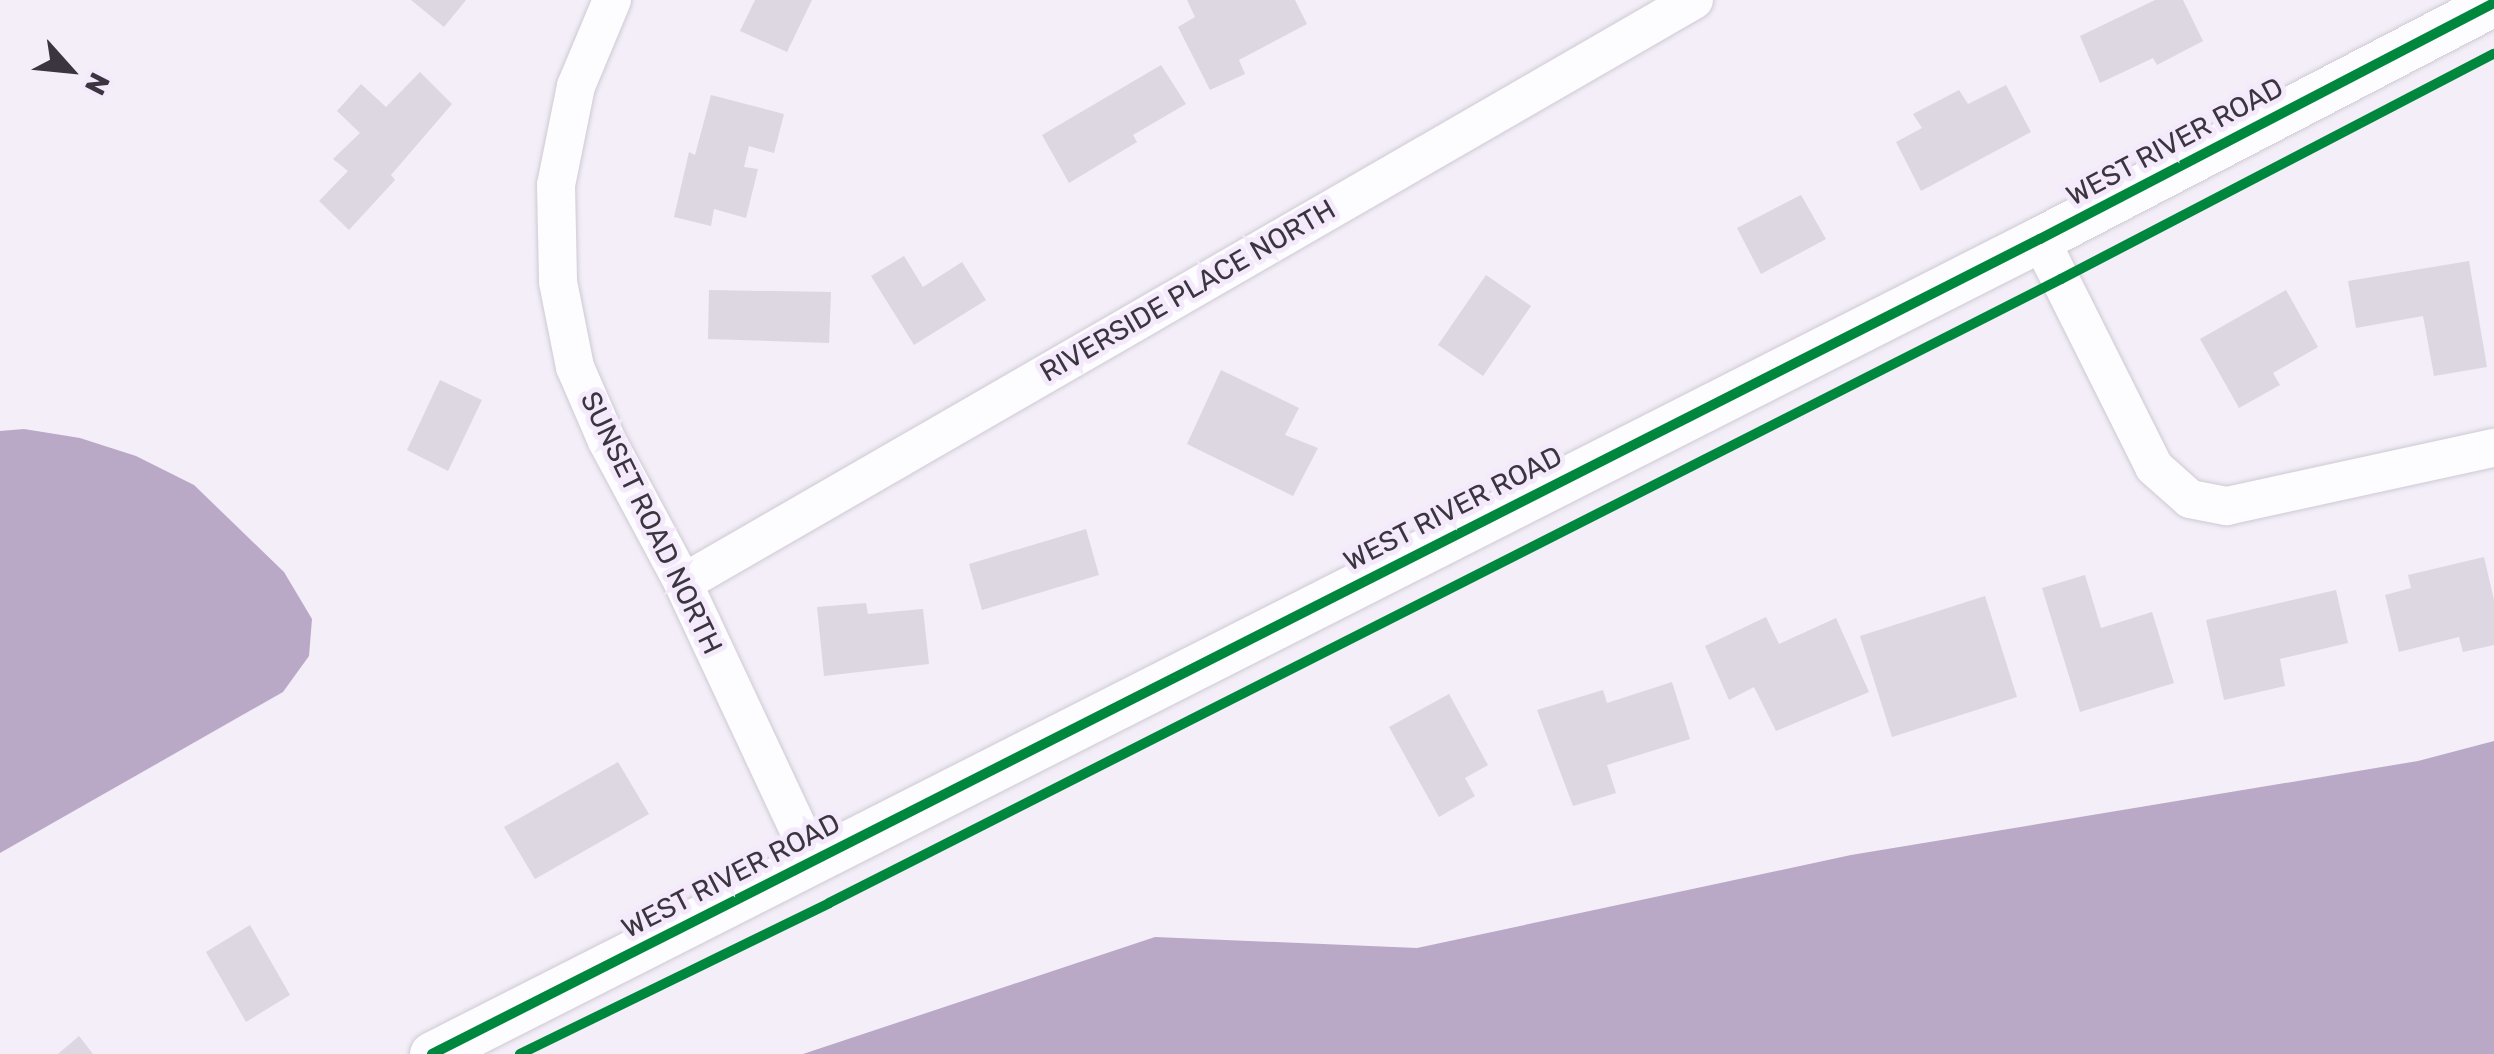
<!DOCTYPE html>
<html>
<head>
<meta charset="utf-8">
<style>
	body { margin:0 }
	#map { position:relative; width:2494px; height:1054px; overflow:hidden; background:#f3eef8; font-family:Rubik,sans-serif }
	div>[style] { position:absolute }
	.water>* { inset:0; background:#baa8c7 }
	.building>* { inset:0; background:#dcd7e1 }
	.roads { filter:drop-shadow(0 0 2px #cecad3) drop-shadow(0 0 2px #cecad3) }
	.minor>* { height:38px; margin:-19px; padding:0 19px; transform-origin:19px; border-radius:19px; background:#fdfcfe }
	.tertiary>* { height:45px; margin:-22.5px; padding:0 22.5px; transform-origin:22.5px; border-radius:22.5px; background:#fdfcfe }
	.cycleway>* { height:10px; margin:-5px; padding:0 5px; transform-origin:5px; border-radius:5px; background:#00873e }
	span { translate:-50% -50%; white-space:nowrap; text-align:center; line-height:1.15; -webkit-text-stroke:10px #f4eafc; paint-order:stroke }
	.street-label { font-size:28px; color:#3a353e }
	.north { position:absolute; left:20px; top:20px; width:100px; height:100px; -webkit-text-stroke:8px #f4eafc; paint-order:stroke; rotate:117deg; font-size:28px; font-weight:700; line-height:40px; text-align:center; color:#3a353e }
	.north::after { content:''; display:block; margin:auto; width:35px; height:45px; background:#3a353e; clip-path:polygon(50% 0,100% 100%,50% 72%,0 100%) }
</style>
</head>
<body>
<div id="map">
	<div class="water">
		<div style="clip-path:polygon(24px 429px,80px 438px,136px 456px,194px 485px,284px 572px,312px 619px,309px 656px,283px 692px,0 853px,0 431px)"></div>
		<div style="clip-path:polygon(2494px 741px,2494px 1054px,803px 1054px,1155px 937px,1417px 948px,1851px 855px,2418px 761px)"></div>
	</div>
	<div class="building">
		<div style="clip-path:polygon(411px 0,466px 0,444px 27px)"></div>
		<div style="clip-path:polygon(755px 0,812px 0,787px 52px,740px 31px)"></div>
		<div style="clip-path:polygon(1187px 0,1295px 0,1307px 24px,1239px 60px,1245px 74px,1210px 90px,1178px 27px,1195px 17px)"></div>
		<div style="clip-path:polygon(2155px 0,2183px 0,2203px 41px,2157px 65px,2153px 58px,2100px 83px,2080px 36px)"></div>
		<div style="clip-path:polygon(1161px 65px,1186px 104px,1133px 135px,1137px 142px,1069px 183px,1042px 135px)"></div>
		<div style="clip-path:polygon(420px 72px,452px 104px,391px 175px,395px 180px,349px 230px,319px 201px,348px 171px,333px 159px,360px 133px,337px 111px,361px 84px,386px 107px)"></div>
		<div style="clip-path:polygon(2006px 85px,2031px 132px,1921px 191px,1896px 142px,1922px 128px,1913px 114px,1959px 90px,1968px 104px)"></div>
		<div style="clip-path:polygon(711px 95px,784px 114px,774px 153px,749px 146px,744px 167px,758px 169px,746px 218px,714px 209px,711px 226px,674px 217px,689px 152px,695px 155px)"></div>
		<div style="clip-path:polygon(1801px 195px,1826px 239px,1761px 274px,1737px 228px)"></div>
		<div style="clip-path:polygon(904px 256px,923px 287px,962px 262px,986px 300px,914px 345px,871px 276px)"></div>
		<div style="clip-path:polygon(2469px 261px,2487px 367px,2434px 376px,2423px 316px,2356px 328px,2348px 281px)"></div>
		<div style="clip-path:polygon(1486px 275px,1531px 306px,1483px 376px,1438px 345px)"></div>
		<div style="clip-path:polygon(709px 290px,831px 292px,829px 343px,708px 339px)"></div>
		<div style="clip-path:polygon(2286px 290px,2318px 347px,2273px 373px,2280px 385px,2239px 408px,2200px 339px)"></div>
		<div style="clip-path:polygon(1221px 370px,1299px 408px,1285px 435px,1318px 448px,1293px 496px,1187px 444px)"></div>
		<div style="clip-path:polygon(440px 380px,482px 400px,448px 471px,407px 450px)"></div>
		<div style="clip-path:polygon(1086px 529px,1099px 575px,982px 610px,969px 564px)"></div>
		<div style="clip-path:polygon(2484px 557px,2494px 600px,2494px 645px,2463px 652px,2459px 637px,2399px 652px,2385px 595px,2411px 588px,2408px 575px)"></div>
		<div style="clip-path:polygon(2085px 575px,2101px 628px,2152px 612px,2174px 683px,2080px 712px,2042px 588px)"></div>
		<div style="clip-path:polygon(2336px 590px,2348px 643px,2280px 659px,2285px 686px,2224px 700px,2206px 620px)"></div>
		<div style="clip-path:polygon(1985px 596px,2017px 697px,1892px 737px,1860px 636px)"></div>
		<div style="clip-path:polygon(866px 603px,868px 614px,923px 609px,929px 664px,824px 676px,817px 607px)"></div>
		<div style="clip-path:polygon(1766px 617px,1779px 644px,1836px 618px,1869px 692px,1776px 731px,1754px 687px,1729px 700px,1705px 646px)"></div>
		<div style="clip-path:polygon(1672px 682px,1690px 739px,1607px 765px,1616px 793px,1573px 806px,1537px 710px,1603px 690px,1607px 703px)"></div>
		<div style="clip-path:polygon(1449px 694px,1488px 765px,1465px 778px,1475px 796px,1439px 817px,1389px 727px)"></div>
		<div style="clip-path:polygon(618px 762px,649px 814px,535px 879px,504px 827px)"></div>
		<div style="clip-path:polygon(250px 925px,290px 995px,246px 1022px,206px 952px)"></div>
		<div style="clip-path:polygon(79px 1036px,93px 1054px,58px 1054px)"></div>
	</div>
	<div class="roads">
		<div class="minor">
			<div style="left:612px;top:0;width:93px;rotate:112.7deg"></div>
			<div style="left:576px;top:86px;width:101px;rotate:101.4deg"></div>
			<div style="left:556px;top:185px;width:97px;rotate:88.8deg"></div>
			<div style="left:558px;top:282px;width:87px;rotate:78.7deg"></div>
			<div style="left:575px;top:367px;width:81px;rotate:66.6deg"></div>
			<div style="left:607px;top:441px;width:161px;rotate:61.8deg"></div>
			<div style="left:683px;top:583px;width:305px;rotate:64.9deg"></div>
			<div style="left:2040px;top:239px;width:255px;rotate:63.4deg"></div>
			<div style="left:2154px;top:467px;width:48px;rotate:41.6deg"></div>
			<div style="left:2190px;top:499px;width:38px;rotate:11deg"></div>
			<div style="left:2227px;top:506px;width:273px;rotate:-12.3deg"></div>
			<div style="left:683px;top:583px;width:1167px;rotate:-29.97deg"></div>
		</div>
		<div class="tertiary">
			<div style="left:432px;top:1054px;width:1803px;rotate:-26.88deg"></div>
			<div style="left:2040px;top:239px;width:512px;rotate:-27.47deg"></div>
		</div>
	</div>
	<div class="cycleway">
		<div style="left:432px;top:1054px;width:1803px;rotate:-26.88deg"></div>
		<div style="left:2040px;top:239px;width:512px;rotate:-27.47deg"></div>
		<div style="left:520px;top:1054px;width:344px;rotate:-26deg"></div>
		<div style="left:829px;top:903px;width:1381px;rotate:-26.86deg"></div>
		<div style="left:2061px;top:279px;width:488px;rotate:-27.5deg"></div>
	</div>
	<div class="street-label">
		<span style="left:2175px;top:142px;rotate:-28deg">WEST RIVER ROAD</span>
		<span style="left:1188px;top:291px;rotate:-30deg">RIVERSIDE PLACE NORTH</span>
		<span style="left:1453px;top:509px;rotate:-27deg">WEST RIVER ROAD</span>
		<span style="left:651px;top:523px;rotate:64deg">SUNSET ROAD NORTH</span>
		<span style="left:731px;top:876px;rotate:-27deg">WEST RIVER ROAD</span>
	</div>
	<div class="north">N</div>
</div>
</body>
</html>
